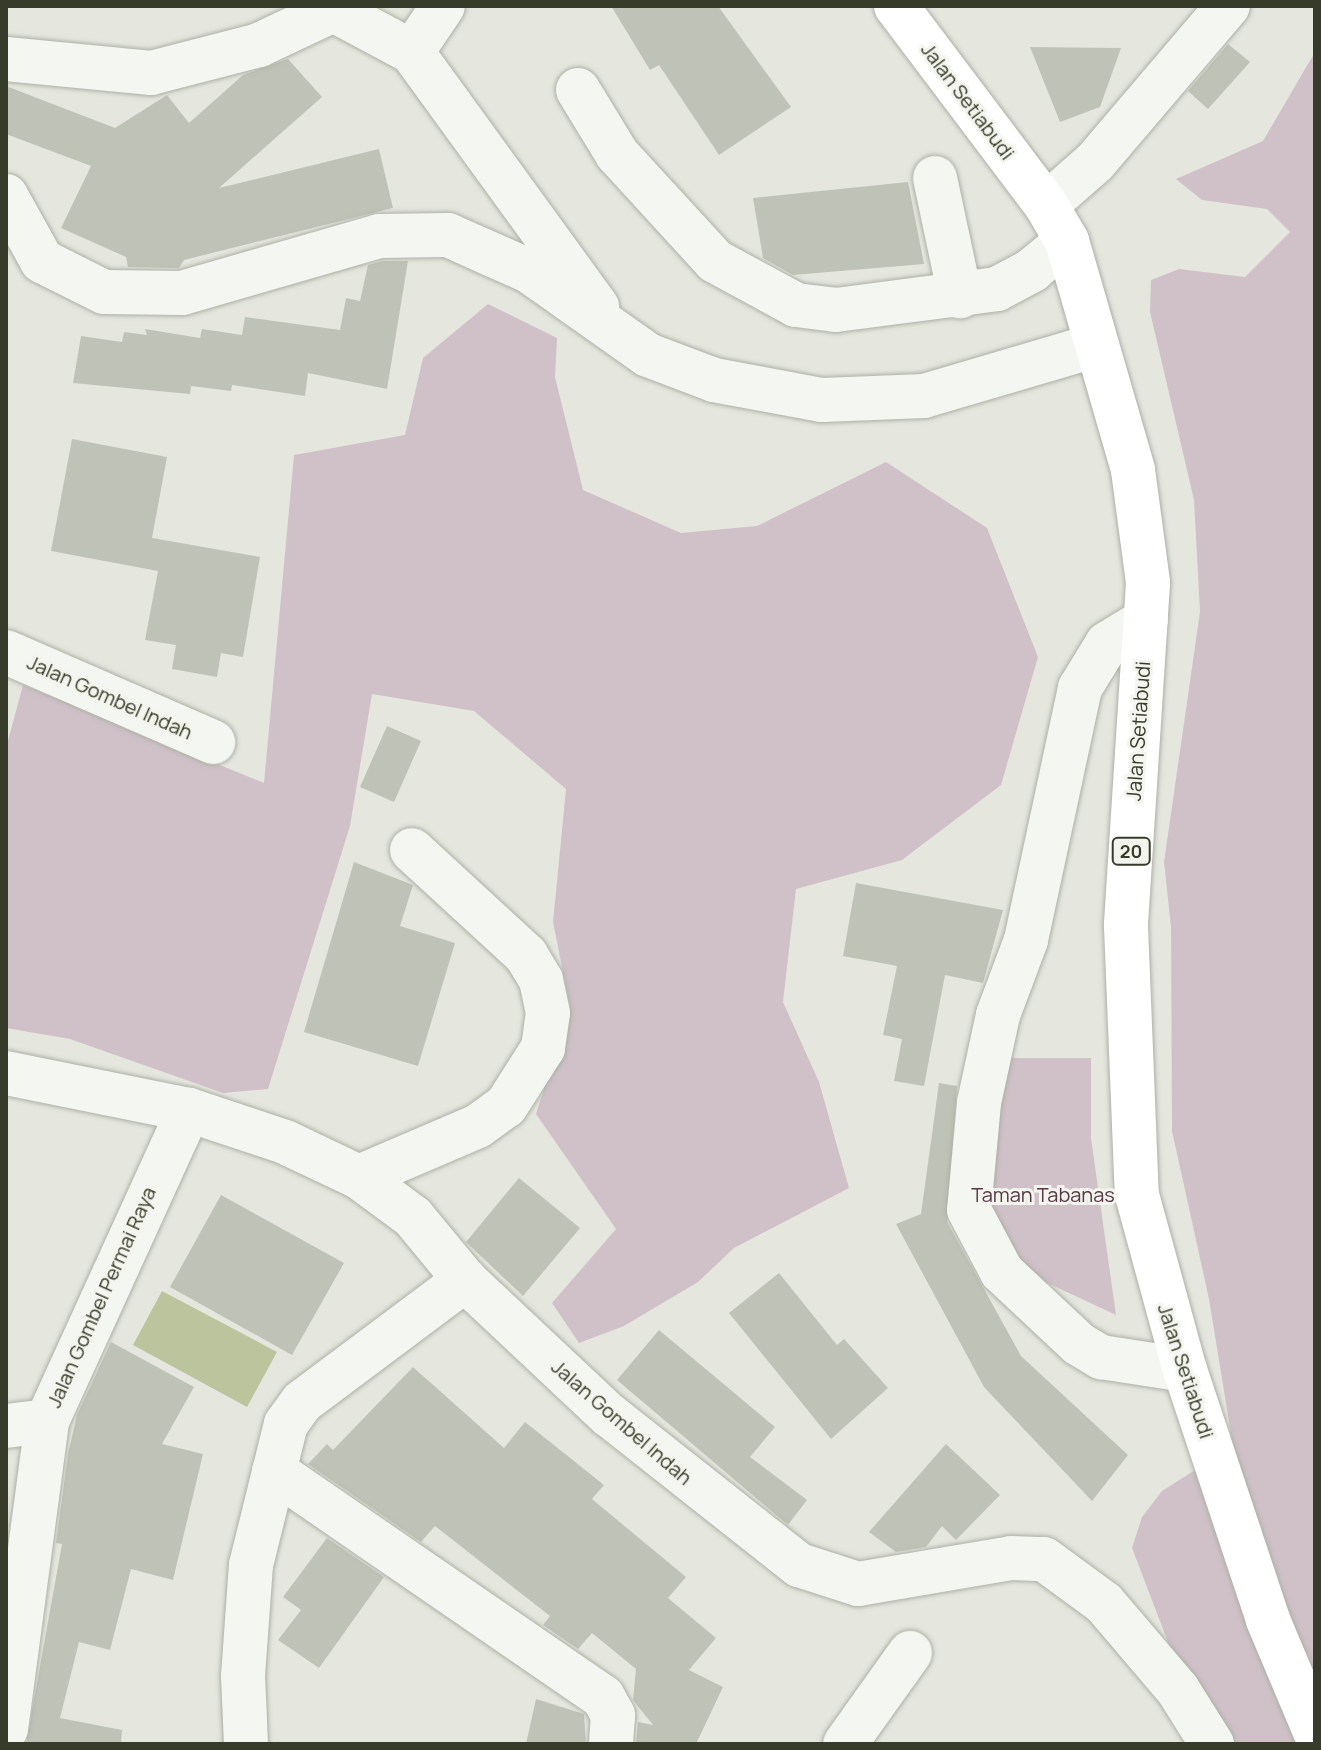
<!DOCTYPE html>
<html>
<head>
<meta charset="utf-8">
<style>
	body { margin:0 }
	#map { position:relative; width:1321px; height:1750px; overflow:hidden; background:#e5e7df; font-family:Manrope,sans-serif }
	div>[style] { position:absolute }
	.green>* { inset:0; background:#d0c1c9 }
	.water>* { inset:0; background:#bcc49d }
	.building>* { inset:0; background:#bfc3b7 }
	.roads { filter:drop-shadow(0 0 2px #adb0a5) drop-shadow(0 0 2px #adb0a5) }
	.minor>* { height:44px; margin:-22px; padding:0 22px; transform-origin:22px; border-radius:22px; background:#f4f6f1 }
	.highway>* { height:44px; margin:-22px; padding:0 22px; transform-origin:22px; border-radius:22px; background:#fff }
	span { translate:-50% -50%; white-space:nowrap; text-align:center; line-height:1.15; -webkit-text-stroke:6px #f3f5ee; paint-order:stroke }
	.shield-label span { padding:2px 6px; background:#f3f5ee; border:2px solid; border-radius:6px; -webkit-text-stroke-width:0 }
	.shield-label { font-size:18px; color:#363c29; font-weight:700 }
	.street-label { font-size:20px; color:#363c29 }
	.park-label { font-size:20px; color:#573847 }
	.frame { position:absolute; inset:0; border:8px solid #363c29; pointer-events:none }
</style>
</head>
<body>
<div id="map">
	<div class="green">
		<div style="clip-path:polygon(1315px 52px,1315px 1744px,1223px 1744px,1184px 1684px,1132px 1548px,1142px 1517px,1162px 1491px,1233px 1446px,1209px 1299px,1172px 1131px,1171px 927px,1164px 862px,1200px 612px,1194px 500px,1150px 312px,1151px 280px,1179px 269px,1245px 277px,1290px 232px,1267px 209px,1202px 200px,1176px 179px,1263px 141px)"></div>
		<div style="clip-path:polygon(488px 304px,557px 338px,555px 377px,583px 490px,681px 533px,757px 526px,886px 462px,987px 528px,1038px 657px,1001px 785px,902px 860px,796px 889px,783px 1002px,819px 1082px,849px 1188px,734px 1248px,698px 1282px,624px 1326px,579px 1343px,552px 1303px,616px 1229px,536px 1114px,570px 1007px,553px 922px,566px 789px,474px 711px,372px 694px,350px 826px,268px 1089px,223px 1093px,70px 1039px,6px 1028px,6px 748px,23px 685px,264px 783px,294px 455px,405px 435px,423px 358px)"></div>
		<div style="clip-path:polygon(986px 1058px,1091px 1058px,1091px 1138px,1116px 1315px,1009px 1265px,988px 1209px)"></div>
	</div>
	<div class="water">
		<div style="clip-path:polygon(162px 1291px,277px 1352px,247px 1407px,133px 1345px)"></div>
	</div>
	<div class="building">
		<div style="clip-path:polygon(611px 6px,718px 6px,791px 107px,719px 155px,659px 65px,650px 70px)"></div>
		<div style="clip-path:polygon(1228px 44px,1250px 62px,1208px 109px,1188px 91px)"></div>
		<div style="clip-path:polygon(1030px 47px,1121px 48px,1100px 107px,1060px 122px)"></div>
		<div style="clip-path:polygon(288px 59px,322px 97px,219px 188px,379px 149px,393px 208px,184px 260px,179px 268px,128px 267px,126px 257px,61px 228px,91px 166px,6px 134px,6px 86px,115px 128px,167px 95px,189px 123px,243px 75px)"></div>
		<div style="clip-path:polygon(908px 182px,924px 264px,793px 275px,763px 258px,753px 198px)"></div>
		<div style="clip-path:polygon(383px 261px,408px 261px,387px 389px,308px 373px,305px 396px,232px 385px,231px 391px,191px 386px,190px 394px,73px 383px,81px 336px,122px 342px,124px 332px,147px 335px,145px 329px,200px 338px,202px 329px,242px 335px,245px 317px,340px 330px,346px 298px,360px 301px,368px 265px)"></div>
		<div style="clip-path:polygon(72px 439px,167px 457px,152px 538px,260px 557px,243px 657px,221px 653px,217px 677px,172px 669px,176px 645px,145px 640px,158px 571px,51px 551px)"></div>
		<div style="clip-path:polygon(387px 726px,421px 741px,394px 802px,360px 787px)"></div>
		<div style="clip-path:polygon(354px 862px,413px 885px,400px 926px,455px 943px,418px 1066px,304px 1032px)"></div>
		<div style="clip-path:polygon(856px 883px,1003px 910px,983px 983px,945px 975px,924px 1086px,894px 1081px,902px 1039px,883px 1035px,897px 966px,843px 956px)"></div>
		<div style="clip-path:polygon(939px 1083px,957px 1086px,947px 1222px,1021px 1356px,1128px 1455px,1092px 1501px,984px 1387px,896px 1224px,921px 1214px)"></div>
		<div style="clip-path:polygon(519px 1178px,580px 1228px,523px 1296px,466px 1242px)"></div>
		<div style="clip-path:polygon(221px 1195px,344px 1263px,292px 1355px,170px 1287px)"></div>
		<div style="clip-path:polygon(779px 1273px,837px 1345px,844px 1339px,888px 1388px,831px 1439px,729px 1313px)"></div>
		<div style="clip-path:polygon(659px 1330px,775px 1427px,750px 1457px,807px 1500px,788px 1525px,617px 1380px)"></div>
		<div style="clip-path:polygon(111px 1342px,194px 1387px,162px 1444px,203px 1454px,173px 1580px,131px 1569px,110px 1650px,79px 1642px,60px 1718px,122px 1730px,121px 1744px,26px 1744px,62px 1544px,56px 1543px,68px 1454px,77px 1415px)"></div>
		<div style="clip-path:polygon(413px 1367px,504px 1448px,525px 1422px,604px 1485px,592px 1499px,686px 1577px,668px 1598px,716px 1638px,689px 1670px,723px 1687px,696px 1744px,636px 1744px,638px 1722px,653px 1725px,633px 1700px,636px 1669px,592px 1633px,578px 1649px,543px 1625px,550px 1616px,435px 1526px,421px 1542px,308px 1464px,327px 1444px,333px 1450px)"></div>
		<div style="clip-path:polygon(946px 1444px,1000px 1495px,956px 1540px,942px 1526px,926px 1547px,896px 1552px,869px 1532px)"></div>
		<div style="clip-path:polygon(327px 1538px,384px 1577px,319px 1668px,278px 1640px,301px 1610px,283px 1597px)"></div>
		<div style="clip-path:polygon(536px 1699px,584px 1714px,586px 1744px,526px 1744px)"></div>
	</div>
	<div class="roads">
		<div class="minor">
			<div style="left:326px;top:6px;width:98px;rotate:28.1deg"></div>
			<div style="left:412px;top:52px;width:315px;rotate:54deg"></div>
			<div style="left:412px;top:52px;width:55px;rotate:-56deg"></div>
			<div style="left:6px;top:59px;width:146px;rotate:5.5deg"></div>
			<div style="left:151px;top:73px;width:112px;rotate:-14.5deg"></div>
			<div style="left:259px;top:45px;width:85px;rotate:-25.1deg"></div>
			<div style="left:578px;top:90px;width:75px;rotate:58.6deg"></div>
			<div style="left:617px;top:154px;width:145px;rotate:47.5deg"></div>
			<div style="left:715px;top:261px;width:92px;rotate:28.5deg"></div>
			<div style="left:796px;top:305px;width:40px;rotate:7.1deg"></div>
			<div style="left:836px;top:310px;width:162px;rotate:-7.4deg"></div>
			<div style="left:997px;top:289px;width:40px;rotate:-28deg"></div>
			<div style="left:1032px;top:270px;width:45px;rotate:-39.6deg"></div>
			<div style="left:935px;top:178px;width:121px;rotate:78deg"></div>
			<div style="left:6px;top:196px;width:74px;rotate:61deg"></div>
			<div style="left:42px;top:261px;width:69px;rotate:26.6deg"></div>
			<div style="left:104px;top:292px;width:78px;rotate:0.7deg"></div>
			<div style="left:182px;top:293px;width:205px;rotate:-16.1deg"></div>
			<div style="left:379px;top:236px;width:69px;rotate:-0.8deg"></div>
			<div style="left:448px;top:235px;width:89px;rotate:24deg"></div>
			<div style="left:529px;top:271px;width:146px;rotate:35.2deg"></div>
			<div style="left:648px;top:355px;width:71px;rotate:20.7deg"></div>
			<div style="left:714px;top:380px;width:110px;rotate:10.5deg"></div>
			<div style="left:822px;top:400px;width:102px;rotate:-2.2deg"></div>
			<div style="left:924px;top:396px;width:180px;rotate:-16.4deg"></div>
			<div style="left:1046px;top:205px;width:65px;rotate:-41.3deg"></div>
			<div style="left:1095px;top:162px;width:205px;rotate:-49.6deg"></div>
			<div style="left:1146px;top:620px;width:46px;rotate:148.4deg"></div>
			<div style="left:1107px;top:644px;width:52px;rotate:121.5deg"></div>
			<div style="left:1080px;top:688px;width:258px;rotate:102.1deg"></div>
			<div style="left:1026px;top:940px;width:80px;rotate:110.5deg"></div>
			<div style="left:998px;top:1015px;width:90px;rotate:102.2deg"></div>
			<div style="left:979px;top:1103px;width:107px;rotate:95.3deg"></div>
			<div style="left:969px;top:1210px;width:70px;rotate:62deg"></div>
			<div style="left:1002px;top:1272px;width:105px;rotate:43.1deg"></div>
			<div style="left:1079px;top:1344px;width:26px;rotate:31deg"></div>
			<div style="left:1101px;top:1357px;width:85px;rotate:8.8deg"></div>
			<div style="left:6px;top:652px;width:226px;rotate:23.5deg"></div>
			<div style="left:6px;top:1073px;width:187px;rotate:11.4deg"></div>
			<div style="left:189px;top:1110px;width:101px;rotate:18.4deg"></div>
			<div style="left:285px;top:1142px;width:82px;rotate:25.3deg"></div>
			<div style="left:359px;top:1177px;width:67px;rotate:36.5deg"></div>
			<div style="left:413px;top:1217px;width:82px;rotate:50.5deg"></div>
			<div style="left:465px;top:1280px;width:197px;rotate:43.2deg"></div>
			<div style="left:609px;top:1415px;width:242px;rotate:38.3deg"></div>
			<div style="left:799px;top:1565px;width:62px;rotate:17.9deg"></div>
			<div style="left:858px;top:1584px;width:155px;rotate:-9.6deg"></div>
			<div style="left:1011px;top:1558px;width:33px;rotate:2deg"></div>
			<div style="left:1044px;top:1559px;width:74px;rotate:36.3deg"></div>
			<div style="left:1104px;top:1603px;width:114px;rotate:49.6deg"></div>
			<div style="left:1178px;top:1690px;width:64px;rotate:57.8deg"></div>
			<div style="left:359px;top:1177px;width:129px;rotate:-23.2deg"></div>
			<div style="left:478px;top:1126px;width:34px;rotate:-36deg"></div>
			<div style="left:506px;top:1106px;width:69px;rotate:-57.5deg"></div>
			<div style="left:543px;top:1048px;width:35px;rotate:-82deg"></div>
			<div style="left:548px;top:1013px;width:34px;rotate:-102deg"></div>
			<div style="left:541px;top:980px;width:29px;rotate:-121deg"></div>
			<div style="left:526px;top:955px;width:155px;rotate:-137.4deg"></div>
			<div style="left:6px;top:1426px;width:41px;rotate:-7deg"></div>
			<div style="left:274px;top:1471px;width:399px;rotate:34.5deg"></div>
			<div style="left:603px;top:1697px;width:21px;rotate:61deg"></div>
			<div style="left:613px;top:1715px;width:29px;rotate:94deg"></div>
			<div style="left:6px;top:1729px;width:311px;rotate:-82.4deg"></div>
			<div style="left:47px;top:1421px;width:342px;rotate:-65.5deg"></div>
			<div style="left:246px;top:1744px;width:68px;rotate:-92.5deg"></div>
			<div style="left:243px;top:1676px;width:111px;rotate:-85.9deg"></div>
			<div style="left:251px;top:1565px;width:145px;rotate:-76.1deg"></div>
			<div style="left:286px;top:1424px;width:27px;rotate:-54deg"></div>
			<div style="left:302px;top:1402px;width:204px;rotate:-36.8deg"></div>
			<div style="left:845px;top:1744px;width:112px;rotate:-54.5deg"></div>
		</div>
		<div class="highway">
			<div style="left:896px;top:6px;width:249px;rotate:53deg"></div>
			<div style="left:1046px;top:205px;width:42px;rotate:59.7deg"></div>
			<div style="left:1067px;top:241px;width:238px;rotate:73.9deg"></div>
			<div style="left:1133px;top:470px;width:114px;rotate:82.4deg"></div>
			<div style="left:1148px;top:583px;width:344px;rotate:93.7deg"></div>
			<div style="left:1126px;top:926px;width:269px;rotate:87.7deg"></div>
			<div style="left:1137px;top:1195px;width:181px;rotate:74.7deg"></div>
			<div style="left:1185px;top:1370px;width:263px;rotate:71.6deg"></div>
			<div style="left:1268px;top:1620px;width:121px;rotate:67.2deg"></div>
		</div>
	</div>
	<div class="shield-label">
		<span style="left:1131px;top:851px">20</span>
	</div>
	<div class="street-label">
		<span style="left:968px;top:101px;rotate:53deg">Jalan Setiabudi</span>
		<span style="left:110px;top:697px;rotate:24deg">Jalan Gombel Indah</span>
		<span style="left:1138px;top:731px;rotate:-86deg">Jalan Setiabudi</span>
		<span style="left:101px;top:1297px;rotate:-66deg">Jalan Gombel Permai Raya</span>
		<span style="left:1186px;top:1371px;rotate:72deg">Jalan Setiabudi</span>
		<span style="left:622px;top:1422px;rotate:41deg">Jalan Gombel Indah</span>
	</div>
	<div class="park-label">
		<span style="left:1043px;top:1194px">Taman Tabanas</span>
	</div>
	<div class="frame"></div>
</div>
</body>
</html>
